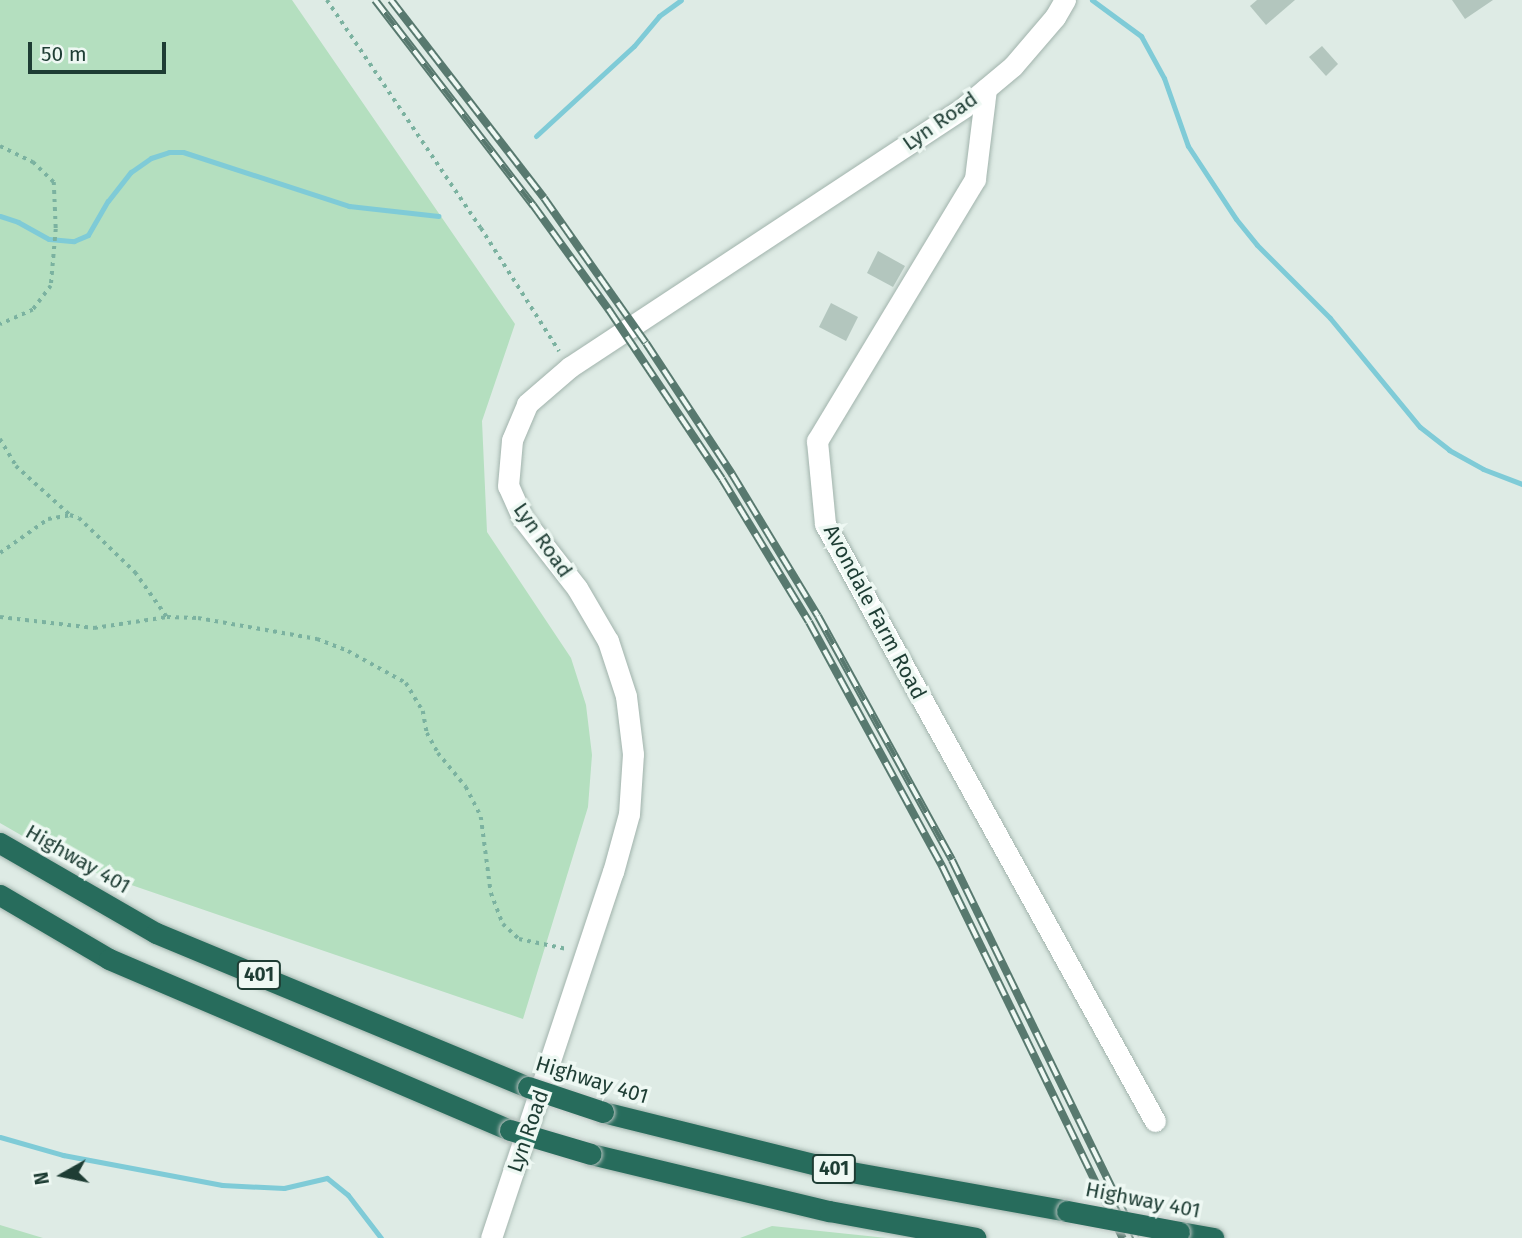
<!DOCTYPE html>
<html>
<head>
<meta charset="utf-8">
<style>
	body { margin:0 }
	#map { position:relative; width:1522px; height:1238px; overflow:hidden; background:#deebe5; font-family:"Fira Sans",sans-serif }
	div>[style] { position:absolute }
	.green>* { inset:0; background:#b4dfbf }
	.stream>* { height:5px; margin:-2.5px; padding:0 2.5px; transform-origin:2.5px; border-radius:2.5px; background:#7fcbd7 }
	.building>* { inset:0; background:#b3c6be }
	.path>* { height:3.5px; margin-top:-1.75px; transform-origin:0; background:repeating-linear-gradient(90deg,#7bb2a0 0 3.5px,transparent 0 8.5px) }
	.roads { filter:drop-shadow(0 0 2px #a1b3ac) drop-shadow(0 0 2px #a1b3ac) }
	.street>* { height:21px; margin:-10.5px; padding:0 10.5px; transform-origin:10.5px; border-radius:10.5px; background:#fff }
	.secondary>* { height:21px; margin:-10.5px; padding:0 10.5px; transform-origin:10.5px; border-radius:10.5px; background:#fff }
	.highway>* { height:21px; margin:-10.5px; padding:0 10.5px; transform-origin:10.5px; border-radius:10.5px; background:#276c5c }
	.rail>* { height:8px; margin-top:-4px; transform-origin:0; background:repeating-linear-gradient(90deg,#eef8f3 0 16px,#58796f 0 32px); box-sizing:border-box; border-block:2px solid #58796f }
	.bridges { filter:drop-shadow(0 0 2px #bcc5c2) drop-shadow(0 0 2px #bcc5c2) }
	.highway-bridge>* { height:21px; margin:-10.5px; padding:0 10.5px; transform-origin:10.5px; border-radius:10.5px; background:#276c5c }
	span { translate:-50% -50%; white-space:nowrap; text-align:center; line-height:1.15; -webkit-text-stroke:7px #eef8f3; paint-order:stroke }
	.shield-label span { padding:2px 5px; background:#eef8f3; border:2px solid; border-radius:5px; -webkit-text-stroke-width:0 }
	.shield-label { font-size:19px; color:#1e3d34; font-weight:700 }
	.street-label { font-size:21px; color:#1e3d34 }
	.north { position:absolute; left:28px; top:1140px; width:70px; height:70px; -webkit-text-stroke:5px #eef8f3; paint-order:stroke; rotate:261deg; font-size:19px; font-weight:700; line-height:28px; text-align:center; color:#1e3d34 }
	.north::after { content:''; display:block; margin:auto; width:24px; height:32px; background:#1e3d34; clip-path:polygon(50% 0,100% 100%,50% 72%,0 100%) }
	.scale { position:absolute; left:28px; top:42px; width:138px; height:32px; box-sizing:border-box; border:4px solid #1e3d34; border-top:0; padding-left:9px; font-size:21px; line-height:24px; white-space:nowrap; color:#1e3d34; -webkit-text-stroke:5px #eef8f3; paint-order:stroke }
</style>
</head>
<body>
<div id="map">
	<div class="green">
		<div style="clip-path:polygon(0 0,292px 0,515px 324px,482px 421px,487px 532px,571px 658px,586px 705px,592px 755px,588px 807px,523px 1019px,73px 865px,0 823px)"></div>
		<div style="clip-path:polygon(0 1225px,43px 1238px,0 1238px)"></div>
		<div style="clip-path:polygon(772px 1226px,887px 1238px,740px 1238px)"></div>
	</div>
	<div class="stream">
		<div style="left:1092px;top:0;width:61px;rotate:36.3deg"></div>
		<div style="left:1141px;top:36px;width:48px;rotate:61.3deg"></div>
		<div style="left:1164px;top:78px;width:72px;rotate:70.6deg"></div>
		<div style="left:1188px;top:146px;width:87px;rotate:56.7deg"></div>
		<div style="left:1236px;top:219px;width:33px;rotate:51deg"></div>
		<div style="left:1257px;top:245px;width:103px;rotate:45deg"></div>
		<div style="left:1330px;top:318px;width:141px;rotate:50.5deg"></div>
		<div style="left:1420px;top:427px;width:37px;rotate:38deg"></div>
		<div style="left:1449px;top:450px;width:39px;rotate:29deg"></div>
		<div style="left:1483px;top:469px;width:42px;rotate:21deg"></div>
		<div style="left:536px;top:136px;width:133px;rotate:-42.6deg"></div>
		<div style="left:634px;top:46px;width:39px;rotate:-50deg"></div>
		<div style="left:659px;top:16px;width:27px;rotate:-36deg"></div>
		<div style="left:0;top:216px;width:19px;rotate:18deg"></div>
		<div style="left:18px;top:222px;width:35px;rotate:29deg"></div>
		<div style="left:49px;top:239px;width:25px;rotate:5deg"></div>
		<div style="left:74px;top:241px;width:15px;rotate:-23deg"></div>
		<div style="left:88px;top:235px;width:39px;rotate:-60deg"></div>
		<div style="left:108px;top:201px;width:37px;rotate:-52deg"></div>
		<div style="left:131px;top:172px;width:24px;rotate:-35deg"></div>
		<div style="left:151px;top:158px;width:19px;rotate:-18deg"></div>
		<div style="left:169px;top:152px;width:14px"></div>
		<div style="left:183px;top:152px;width:175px;rotate:18deg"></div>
		<div style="left:349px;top:206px;width:90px;rotate:6.4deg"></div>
		<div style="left:0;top:1137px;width:66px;rotate:15.9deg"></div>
		<div style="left:63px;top:1155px;width:162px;rotate:10.7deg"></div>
		<div style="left:222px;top:1185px;width:62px;rotate:2.8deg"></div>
		<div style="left:284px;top:1188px;width:44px;rotate:-13.1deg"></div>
		<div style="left:327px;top:1178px;width:27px;rotate:39deg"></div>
		<div style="left:348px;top:1195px;width:54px;rotate:52.5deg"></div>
	</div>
	<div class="building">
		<div style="clip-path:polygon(1257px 0,1295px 0,1266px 25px,1250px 6px)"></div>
		<div style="clip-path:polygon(1452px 0,1493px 0,1465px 19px)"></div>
		<div style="clip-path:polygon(1322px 46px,1338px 64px,1326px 76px,1309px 57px)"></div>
		<div style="clip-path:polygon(878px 251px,905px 266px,893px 287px,867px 273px)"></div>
		<div style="clip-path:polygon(831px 303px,858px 317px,846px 341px,819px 327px)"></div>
	</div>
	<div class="path">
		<div style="left:327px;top:0;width:275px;rotate:56deg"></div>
		<div style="left:481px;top:228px;width:146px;rotate:57.6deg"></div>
		<div style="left:0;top:146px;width:37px;rotate:26deg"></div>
		<div style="left:33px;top:162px;width:29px;rotate:44deg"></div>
		<div style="left:54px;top:182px;width:47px;rotate:87.6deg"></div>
		<div style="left:56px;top:229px;width:57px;rotate:95deg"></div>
		<div style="left:51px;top:286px;width:30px;rotate:127deg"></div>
		<div style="left:33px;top:310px;width:36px;rotate:156deg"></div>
		<div style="left:0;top:439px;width:31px;rotate:59deg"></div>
		<div style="left:16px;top:466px;width:73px;rotate:42.2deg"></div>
		<div style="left:0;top:553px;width:59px;rotate:-35.3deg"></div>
		<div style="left:48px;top:519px;width:22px;rotate:-10deg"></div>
		<div style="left:70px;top:515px;width:9px;rotate:18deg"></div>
		<div style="left:79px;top:518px;width:78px;rotate:44deg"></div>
		<div style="left:135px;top:572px;width:55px;rotate:54.6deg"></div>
		<div style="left:167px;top:617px;width:31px;rotate:2deg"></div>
		<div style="left:198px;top:618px;width:121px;rotate:10deg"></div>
		<div style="left:317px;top:639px;width:33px;rotate:21deg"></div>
		<div style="left:348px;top:651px;width:66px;rotate:28.9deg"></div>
		<div style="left:406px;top:683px;width:33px;rotate:59deg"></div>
		<div style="left:423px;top:711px;width:22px;rotate:80deg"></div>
		<div style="left:427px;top:733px;width:23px;rotate:61deg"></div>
		<div style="left:438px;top:753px;width:44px;rotate:50.5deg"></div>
		<div style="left:466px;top:787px;width:34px;rotate:63deg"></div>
		<div style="left:481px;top:817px;width:77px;rotate:82.5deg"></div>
		<div style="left:491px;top:893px;width:33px;rotate:69deg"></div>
		<div style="left:503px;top:924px;width:22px;rotate:43deg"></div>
		<div style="left:519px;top:939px;width:49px;rotate:11.8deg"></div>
		<div style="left:0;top:617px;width:95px;rotate:6.7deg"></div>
		<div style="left:94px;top:628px;width:74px;rotate:-8.6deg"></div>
	</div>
	<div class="roads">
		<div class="street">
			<div style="left:986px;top:89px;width:91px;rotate:97deg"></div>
			<div style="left:975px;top:179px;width:306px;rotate:121.1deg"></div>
			<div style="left:817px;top:441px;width:83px;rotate:84.5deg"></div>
			<div style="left:825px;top:524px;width:682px;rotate:61.07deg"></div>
		</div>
		<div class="secondary">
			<div style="left:491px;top:1238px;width:386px;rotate:-71.6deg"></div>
			<div style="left:613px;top:872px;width:60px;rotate:-74.6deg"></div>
			<div style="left:629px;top:814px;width:60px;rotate:-86.2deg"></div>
			<div style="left:633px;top:754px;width:58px;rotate:-96.9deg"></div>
			<div style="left:626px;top:696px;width:58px;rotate:-108.1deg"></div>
			<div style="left:608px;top:641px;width:61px;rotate:-120.3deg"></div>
			<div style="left:577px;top:588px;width:88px;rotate:-128deg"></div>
			<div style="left:523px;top:519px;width:36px;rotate:-114deg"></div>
			<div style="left:508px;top:486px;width:46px;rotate:-85deg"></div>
			<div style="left:512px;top:440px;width:39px;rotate:-67deg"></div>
			<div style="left:527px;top:404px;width:57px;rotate:-40.7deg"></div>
			<div style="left:570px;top:367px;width:472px;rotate:-33.4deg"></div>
			<div style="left:964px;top:107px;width:64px;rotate:-39.9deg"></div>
			<div style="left:1013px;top:66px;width:65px;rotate:-49.4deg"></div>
			<div style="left:1055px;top:17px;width:20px;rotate:-60deg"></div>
		</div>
		<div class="highway">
			<div style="left:0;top:843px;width:180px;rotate:30deg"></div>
			<div style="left:156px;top:933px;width:403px;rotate:22.5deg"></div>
			<div style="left:0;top:895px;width:126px;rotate:30.4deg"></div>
			<div style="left:109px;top:959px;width:436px;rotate:23.1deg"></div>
			<div style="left:603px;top:1112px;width:233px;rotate:13.9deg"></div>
			<div style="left:829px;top:1168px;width:242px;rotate:10.2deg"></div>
			<div style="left:591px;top:1154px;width:245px;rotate:13.5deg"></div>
			<div style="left:829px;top:1211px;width:149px;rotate:10.4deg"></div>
			<div style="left:1179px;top:1232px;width:35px;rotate:10deg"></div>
		</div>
	</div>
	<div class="rail">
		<div style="left:375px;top:0;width:259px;rotate:52.4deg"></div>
		<div style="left:533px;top:205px;width:130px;rotate:54.1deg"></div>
		<div style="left:609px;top:310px;width:203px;rotate:56.2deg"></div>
		<div style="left:722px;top:479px;width:167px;rotate:58.7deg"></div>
		<div style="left:809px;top:622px;width:278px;rotate:61.4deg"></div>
		<div style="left:942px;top:866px;width:414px;rotate:64.1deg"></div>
		<div style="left:391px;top:0;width:250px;rotate:52.3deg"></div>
		<div style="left:544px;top:198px;width:177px;rotate:54.9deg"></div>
		<div style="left:646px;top:343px;width:157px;rotate:56.7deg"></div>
		<div style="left:732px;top:474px;width:166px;rotate:58.8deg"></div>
		<div style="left:818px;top:616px;width:278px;rotate:61.2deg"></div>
		<div style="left:952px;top:860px;width:420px;rotate:64deg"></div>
	</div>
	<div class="bridges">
		<div class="highway-bridge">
			<div style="left:528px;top:1087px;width:79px;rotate:18.4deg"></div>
			<div style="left:510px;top:1130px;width:84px;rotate:16.5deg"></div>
			<div style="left:1067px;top:1211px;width:114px;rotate:10.6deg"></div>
		</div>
	</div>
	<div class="shield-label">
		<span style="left:259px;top:975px">401</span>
		<span style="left:834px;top:1169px">401</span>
	</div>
	<div class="street-label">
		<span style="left:940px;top:121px;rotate:-35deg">Lyn Road</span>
		<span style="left:543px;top:540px;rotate:55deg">Lyn Road</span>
		<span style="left:875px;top:612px;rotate:62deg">Avondale Farm Road</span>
		<span style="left:78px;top:859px;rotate:30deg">Highway 401</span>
		<span style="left:592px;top:1080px;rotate:17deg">Highway 401</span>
		<span style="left:528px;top:1131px;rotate:-71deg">Lyn Road</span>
		<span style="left:1143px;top:1200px;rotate:11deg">Highway 401</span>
	</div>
	<div class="north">N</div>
	<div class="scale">50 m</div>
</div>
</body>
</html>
